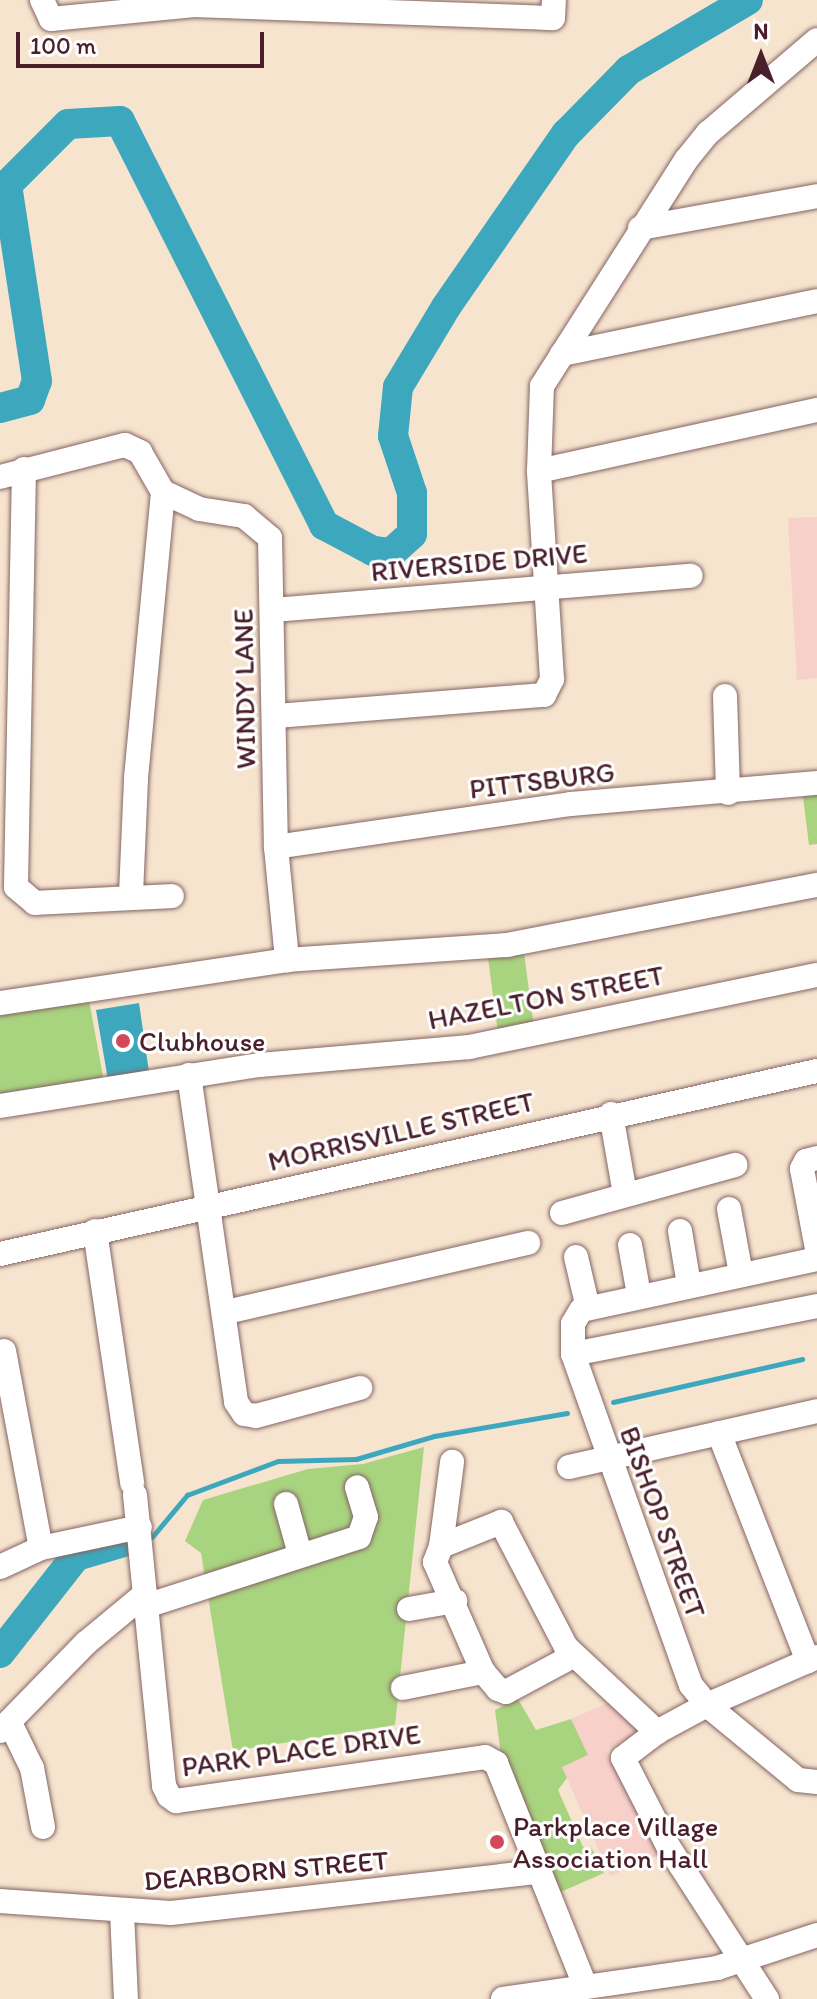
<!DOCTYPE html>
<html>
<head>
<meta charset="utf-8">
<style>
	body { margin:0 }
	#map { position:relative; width:817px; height:1999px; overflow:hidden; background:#f6e4ce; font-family:Itim,sans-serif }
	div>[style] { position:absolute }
	.built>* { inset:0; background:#f7d0c9 }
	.green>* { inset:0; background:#a8d37f }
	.water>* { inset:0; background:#3da8bd }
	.stream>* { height:5px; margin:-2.5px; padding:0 2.5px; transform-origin:2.5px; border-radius:2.5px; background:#3da8bd }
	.river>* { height:30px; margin:-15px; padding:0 15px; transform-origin:15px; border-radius:15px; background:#3da8bd }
	.roads { filter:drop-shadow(0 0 2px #866464) drop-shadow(0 0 2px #866464) }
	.minor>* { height:24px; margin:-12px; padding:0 12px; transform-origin:12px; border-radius:12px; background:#fff }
	.dots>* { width:22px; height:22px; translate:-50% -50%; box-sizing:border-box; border:4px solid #fff; border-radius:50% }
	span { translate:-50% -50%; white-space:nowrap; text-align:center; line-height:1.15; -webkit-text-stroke:6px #fff; paint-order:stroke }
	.street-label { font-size:28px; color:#4a1f2b }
	.poi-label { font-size:28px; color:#4a1f2b }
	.left { translate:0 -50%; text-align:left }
	.north { position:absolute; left:721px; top:16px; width:80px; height:80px; -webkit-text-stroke:6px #fff; paint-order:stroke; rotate:0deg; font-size:22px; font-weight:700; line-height:32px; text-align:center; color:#4a1f2b }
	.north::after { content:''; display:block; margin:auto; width:28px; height:36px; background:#4a1f2b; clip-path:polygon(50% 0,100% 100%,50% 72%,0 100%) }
	.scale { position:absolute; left:16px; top:32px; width:248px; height:36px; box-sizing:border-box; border:4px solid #4a1f2b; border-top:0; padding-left:10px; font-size:24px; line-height:28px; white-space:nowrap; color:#4a1f2b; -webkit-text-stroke:6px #fff; paint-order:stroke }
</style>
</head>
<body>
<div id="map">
	<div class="built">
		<div style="clip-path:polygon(817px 517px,817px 678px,797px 680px,788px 518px)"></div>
		<div style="clip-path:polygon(619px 1698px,644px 1730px,606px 1750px,659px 1855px,610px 1876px,562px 1767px,588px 1755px,571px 1719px)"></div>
	</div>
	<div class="green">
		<div style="clip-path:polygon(817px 788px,817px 844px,809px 845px,802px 789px)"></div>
		<div style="clip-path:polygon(524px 953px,534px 1028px,498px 1033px,488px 958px)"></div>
		<div style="clip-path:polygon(89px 1000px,104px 1082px,0 1098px,0 1012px)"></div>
		<div style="clip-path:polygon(424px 1447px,395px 1725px,233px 1751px,201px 1553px,185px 1541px,203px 1500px,308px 1469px,363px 1464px)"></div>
		<div style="clip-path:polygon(518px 1699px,536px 1730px,571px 1719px,588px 1755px,562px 1767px,567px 1778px,558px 1790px,583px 1847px,592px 1849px,604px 1873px,556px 1894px,501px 1755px,495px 1710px)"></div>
	</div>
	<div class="water">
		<div style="clip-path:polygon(139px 1003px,149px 1072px,108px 1080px,96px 1010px)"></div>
	</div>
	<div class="stream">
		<div style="left:613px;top:1402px;width:194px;rotate:-12.8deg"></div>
		<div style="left:152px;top:1537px;width:55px;rotate:-50.2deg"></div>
		<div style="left:187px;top:1495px;width:97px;rotate:-20.5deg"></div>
		<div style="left:278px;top:1461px;width:78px;rotate:-1.5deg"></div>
		<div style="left:356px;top:1459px;width:81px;rotate:-16.4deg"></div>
		<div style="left:434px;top:1436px;width:135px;rotate:-9.8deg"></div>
	</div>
	<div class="river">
		<div style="left:0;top:408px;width:31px;rotate:-15deg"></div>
		<div style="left:30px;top:400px;width:20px;rotate:-70deg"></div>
		<div style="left:37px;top:381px;width:198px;rotate:-98.7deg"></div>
		<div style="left:7px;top:185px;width:86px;rotate:-45deg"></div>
		<div style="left:68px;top:124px;width:52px;rotate:-3.3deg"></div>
		<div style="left:120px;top:121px;width:453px;rotate:63.2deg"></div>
		<div style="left:324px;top:525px;width:55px;rotate:28deg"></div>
		<div style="left:373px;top:551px;width:18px;rotate:6deg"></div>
		<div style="left:391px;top:553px;width:28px;rotate:-42deg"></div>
		<div style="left:412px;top:534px;width:41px;rotate:-90deg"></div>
		<div style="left:412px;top:493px;width:60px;rotate:-108.4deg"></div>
		<div style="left:393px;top:436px;width:49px;rotate:-84.2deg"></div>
		<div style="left:398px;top:387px;width:93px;rotate:-59deg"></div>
		<div style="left:446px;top:307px;width:211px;rotate:-55.3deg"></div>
		<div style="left:566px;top:134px;width:90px;rotate:-45.5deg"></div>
		<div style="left:629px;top:70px;width:138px;rotate:-30.5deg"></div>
		<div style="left:0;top:1653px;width:123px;rotate:-51.9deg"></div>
		<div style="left:76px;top:1556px;width:50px;rotate:-16.3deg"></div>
	</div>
	<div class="roads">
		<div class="minor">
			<div style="left:42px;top:0;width:21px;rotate:65deg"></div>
			<div style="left:51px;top:19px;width:144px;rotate:-5.6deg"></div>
			<div style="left:194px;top:5px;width:359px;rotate:2.1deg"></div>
			<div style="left:553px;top:18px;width:18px;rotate:-87deg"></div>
			<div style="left:640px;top:228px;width:180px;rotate:-10.2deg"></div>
			<div style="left:562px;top:354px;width:260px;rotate:-11.7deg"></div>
			<div style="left:24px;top:469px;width:418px;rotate:91.1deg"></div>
			<div style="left:16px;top:887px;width:25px;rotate:40deg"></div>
			<div style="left:35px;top:903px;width:137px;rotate:-2.9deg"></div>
			<div style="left:539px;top:471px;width:285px;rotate:-12.4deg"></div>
			<div style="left:0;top:477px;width:129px;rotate:-14.4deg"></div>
			<div style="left:125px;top:445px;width:17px;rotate:25deg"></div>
			<div style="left:140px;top:452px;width:46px;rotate:60.1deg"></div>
			<div style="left:163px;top:492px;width:40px;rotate:25deg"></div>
			<div style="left:199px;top:509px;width:46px;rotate:8.8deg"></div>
			<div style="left:244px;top:516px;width:34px;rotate:40deg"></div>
			<div style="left:270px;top:538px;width:309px;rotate:88.9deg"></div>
			<div style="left:276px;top:847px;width:114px;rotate:84.4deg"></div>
			<div style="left:273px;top:610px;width:419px;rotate:-4.7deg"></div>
			<div style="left:725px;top:696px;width:97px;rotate:88.2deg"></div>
			<div style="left:276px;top:716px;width:269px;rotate:-4.5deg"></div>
			<div style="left:544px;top:695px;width:18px;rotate:-63deg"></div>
			<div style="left:552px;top:679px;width:208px;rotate:-93.6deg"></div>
			<div style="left:539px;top:471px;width:85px;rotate:-88deg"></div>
			<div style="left:542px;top:386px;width:268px;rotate:-57.5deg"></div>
			<div style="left:686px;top:160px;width:35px;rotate:-51deg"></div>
			<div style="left:708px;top:133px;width:143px;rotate:-40.5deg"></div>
			<div style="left:276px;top:847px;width:298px;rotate:-8.3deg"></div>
			<div style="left:571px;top:804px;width:247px;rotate:-4.9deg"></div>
			<div style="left:131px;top:894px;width:116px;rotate:-87.5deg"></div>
			<div style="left:136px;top:778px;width:287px;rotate:-84.6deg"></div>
			<div style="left:0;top:1003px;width:290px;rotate:-8.5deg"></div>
			<div style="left:287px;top:960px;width:221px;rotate:-3.9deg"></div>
			<div style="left:507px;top:945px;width:316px;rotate:-11deg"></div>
			<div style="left:189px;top:1075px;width:330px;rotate:81.8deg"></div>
			<div style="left:236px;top:1402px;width:14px;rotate:56deg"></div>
			<div style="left:244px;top:1414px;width:12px;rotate:9deg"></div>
			<div style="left:256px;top:1416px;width:108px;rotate:-15.1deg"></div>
			<div style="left:0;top:1106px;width:263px;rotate:-9deg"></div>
			<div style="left:260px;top:1065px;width:210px;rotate:-4.9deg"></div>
			<div style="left:469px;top:1047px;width:355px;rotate:-11.7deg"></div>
			<div style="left:611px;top:1114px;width:81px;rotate:80.1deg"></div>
			<div style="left:817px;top:1158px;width:11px;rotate:165deg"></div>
			<div style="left:806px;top:1161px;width:9px;rotate:117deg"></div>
			<div style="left:802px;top:1169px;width:81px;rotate:79.4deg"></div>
			<div style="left:729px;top:1209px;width:66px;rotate:79.5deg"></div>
			<div style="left:562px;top:1213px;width:180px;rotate:-15.5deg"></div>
			<div style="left:95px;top:1231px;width:255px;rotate:81.6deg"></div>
			<div style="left:680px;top:1231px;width:55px;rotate:80.5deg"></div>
			<div style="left:630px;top:1245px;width:51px;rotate:79.8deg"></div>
			<div style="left:0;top:1254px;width:837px;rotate:-12.63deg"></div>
			<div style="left:576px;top:1257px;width:52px;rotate:76.8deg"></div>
			<div style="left:817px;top:1259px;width:241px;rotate:167.8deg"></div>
			<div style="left:581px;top:1310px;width:16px;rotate:120deg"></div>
			<div style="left:573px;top:1324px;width:30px;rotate:90deg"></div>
			<div style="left:573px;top:1354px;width:351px;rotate:70.4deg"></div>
			<div style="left:691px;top:1685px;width:26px;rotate:51deg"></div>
			<div style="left:707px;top:1705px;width:118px;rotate:39.5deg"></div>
			<div style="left:798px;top:1780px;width:19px;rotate:6deg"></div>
			<div style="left:226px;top:1312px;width:310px;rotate:-12.9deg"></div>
			<div style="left:4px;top:1351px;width:200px;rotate:79.4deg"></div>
			<div style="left:573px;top:1354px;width:249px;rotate:-11.1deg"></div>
			<div style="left:719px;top:1433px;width:245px;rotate:68.7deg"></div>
			<div style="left:569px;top:1467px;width:254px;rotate:-12.7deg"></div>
			<div style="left:135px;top:1495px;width:292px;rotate:84.3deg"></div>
			<div style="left:164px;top:1786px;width:11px;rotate:63deg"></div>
			<div style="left:169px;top:1796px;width:9px;rotate:36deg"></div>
			<div style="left:176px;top:1801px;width:312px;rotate:-8.1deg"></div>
			<div style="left:485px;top:1757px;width:13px;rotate:29deg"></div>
			<div style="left:496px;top:1763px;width:240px;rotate:68.2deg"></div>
			<div style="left:286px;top:1504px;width:52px;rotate:74.4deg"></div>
			<div style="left:441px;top:1546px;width:85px;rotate:-82.5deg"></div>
			<div style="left:0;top:1567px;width:45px;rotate:-24.9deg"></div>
			<div style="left:41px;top:1548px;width:101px;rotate:-12deg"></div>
			<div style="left:146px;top:1606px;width:224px;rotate:-17.9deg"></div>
			<div style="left:359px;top:1537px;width:21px;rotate:-71deg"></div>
			<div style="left:366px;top:1517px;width:31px;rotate:-107deg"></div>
			<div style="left:409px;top:1609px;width:47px;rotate:-9.9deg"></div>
			<div style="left:573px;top:1656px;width:76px;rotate:151.8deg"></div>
			<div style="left:506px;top:1692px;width:9px;rotate:-159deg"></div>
			<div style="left:498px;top:1689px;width:23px;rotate:-131deg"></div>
			<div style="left:483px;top:1672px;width:120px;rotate:-113.6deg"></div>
			<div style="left:435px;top:1562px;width:17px;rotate:-69deg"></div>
			<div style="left:441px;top:1546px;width:65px;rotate:-21.8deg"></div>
			<div style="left:501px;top:1522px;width:141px;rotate:62.5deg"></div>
			<div style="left:566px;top:1647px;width:125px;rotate:43deg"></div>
			<div style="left:403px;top:1688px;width:82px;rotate:-11.3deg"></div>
			<div style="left:11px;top:1725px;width:48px;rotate:64deg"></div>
			<div style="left:32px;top:1768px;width:60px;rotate:79.4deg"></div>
			<div style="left:0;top:1731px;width:124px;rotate:-45.7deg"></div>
			<div style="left:87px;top:1642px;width:75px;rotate:-39.6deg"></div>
			<div style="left:0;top:1901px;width:171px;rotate:4deg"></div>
			<div style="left:171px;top:1913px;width:367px;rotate:-6.4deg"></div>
			<div style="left:122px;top:1912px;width:87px;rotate:87.4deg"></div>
			<div style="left:503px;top:1999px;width:216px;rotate:-8.2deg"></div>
			<div style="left:717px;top:1968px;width:105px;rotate:-18.3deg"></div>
			<div style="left:767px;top:1999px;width:182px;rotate:-122.9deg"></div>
			<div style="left:668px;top:1846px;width:99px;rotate:-117.1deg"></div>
			<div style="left:623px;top:1758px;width:43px;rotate:-37.4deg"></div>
			<div style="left:657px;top:1732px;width:57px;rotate:-28.4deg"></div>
			<div style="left:707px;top:1705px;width:120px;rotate:-23.6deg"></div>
		</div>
	</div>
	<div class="dots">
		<div style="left:123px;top:1041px;background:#d1495b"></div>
		<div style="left:497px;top:1842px;background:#d1495b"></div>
	</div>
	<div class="street-label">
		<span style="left:479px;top:562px;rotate:-5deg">RIVERSIDE DRIVE</span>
		<span style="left:244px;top:689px;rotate:-91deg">WINDY LANE</span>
		<span style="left:542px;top:780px;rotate:-7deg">PITTSBURG</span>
		<span style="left:546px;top:997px;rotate:-11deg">HAZELTON STREET</span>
		<span style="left:401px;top:1131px;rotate:-13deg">MORRISVILLE STREET</span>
		<span style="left:663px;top:1522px;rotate:70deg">BISHOP STREET</span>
		<span style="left:301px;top:1750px;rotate:-8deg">PARK PLACE DRIVE</span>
		<span style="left:266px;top:1870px;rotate:-5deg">DEARBORN STREET</span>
	</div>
	<div class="poi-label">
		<span class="left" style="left:139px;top:1041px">Clubhouse</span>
		<span class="left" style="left:513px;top:1842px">Parkplace Village<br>Association Hall</span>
	</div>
	<div class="north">N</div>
	<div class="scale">100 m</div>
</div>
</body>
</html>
